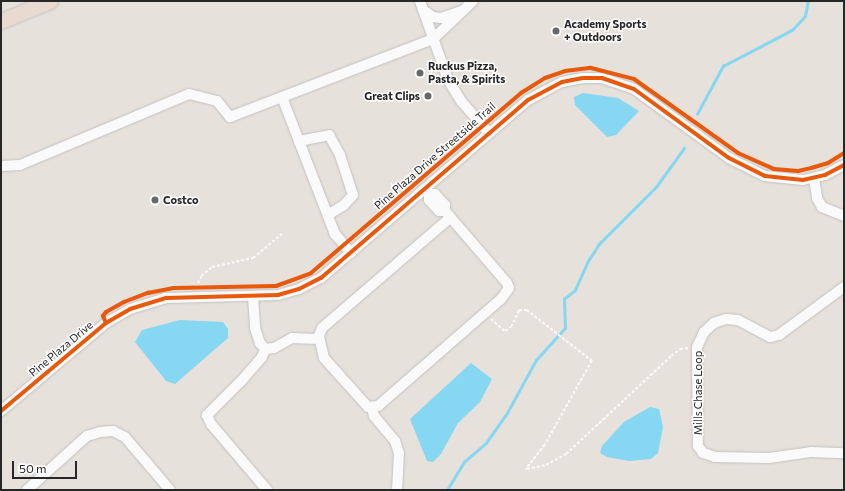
<!DOCTYPE html>
<html>
<head>
<meta charset="utf-8">
<style>
	body { margin:0 }
	#map { position:relative; width:845px; height:491px; overflow:hidden; background:#e7e1db; font-family:Commissioner,sans-serif }
	div>[style] { position:absolute }
	.water>* { inset:0; background:#85d7f2 }
	.stream>* { height:2.5px; margin:-1.25px; padding:0 1.25px; transform-origin:1.25px; border-radius:1.25px; background:#85d7f2 }
	.path>* { height:1.5px; margin-top:-0.75px; transform-origin:0; background:repeating-linear-gradient(90deg,#fbfafa 0 3px,transparent 0 5px) }
	.roads { filter:drop-shadow(0 0 1px #c2c1c2) drop-shadow(0 0 1px #c2c1c2) }
	.minor>* { height:10px; margin:-5px; padding:0 5px; transform-origin:5px; border-radius:5px; background:#fbfafa }
	.highway>* { height:15px; margin:-7.5px; padding:0 7.5px; transform-origin:7.5px; border-radius:7.5px; background:#e8dad1 }
	.cycleway>* { height:4px; margin:-2px; padding:0 2px; transform-origin:2px; border-radius:2px; background:#e8590c }
	.dots>* { width:11px; height:11px; translate:-50% -50%; box-sizing:border-box; border:2px solid #fff; border-radius:50% }
	span { translate:-50% -50%; white-space:nowrap; text-align:center; line-height:1.15; -webkit-text-stroke:3px #fff; paint-order:stroke }
	.poi-label { font-size:11px; color:#272727; font-weight:700 }
	.left { translate:0 -50%; text-align:left }
	.right { translate:-100% -50%; text-align:right }
	.street-label { font-size:11px; color:#272727 }
	.frame { position:absolute; inset:0; border:2px solid #272727; pointer-events:none }
	.scale { position:absolute; left:12px; top:461px; width:65px; height:18px; box-sizing:border-box; border:2px solid #272727; border-top:0; padding-left:5px; font-size:12px; line-height:14px; white-space:nowrap; color:#272727; -webkit-text-stroke:3px #fff; paint-order:stroke }
</style>
</head>
<body>
<div id="map">
	<div class="water">
		<div style="clip-path:polygon(583px 93px,618px 98px,639px 111px,616px 135px,607px 137px,575px 105px,574px 97px)"></div>
		<div style="clip-path:polygon(180px 320px,223px 322px,228px 329px,228px 338px,175px 384px,166px 381px,135px 342px,142px 330px)"></div>
		<div style="clip-path:polygon(471px 363px,492px 379px,480px 402px,458px 423px,441px 454px,433px 462px,427px 461px,410px 419px)"></div>
		<div style="clip-path:polygon(650px 407px,659px 409px,663px 427px,658px 453px,651px 459px,629px 461px,607px 457px,600px 453px,602px 446px,624px 422px)"></div>
	</div>
	<div class="stream">
		<div style="left:697px;top:114px;width:55px;rotate:-61.6deg"></div>
		<div style="left:723px;top:66px;width:78px;rotate:-27.6deg"></div>
		<div style="left:792px;top:30px;width:19px;rotate:-47deg"></div>
		<div style="left:805px;top:16px;width:15px;rotate:-79deg"></div>
		<div style="left:447px;top:490px;width:33px;rotate:-59deg"></div>
		<div style="left:464px;top:462px;width:29px;rotate:-41deg"></div>
		<div style="left:486px;top:443px;width:37px;rotate:-55deg"></div>
		<div style="left:507px;top:413px;width:60px;rotate:-61.3deg"></div>
		<div style="left:536px;top:360px;width:43px;rotate:-47.8deg"></div>
		<div style="left:565px;top:328px;width:29px;rotate:-92deg"></div>
		<div style="left:564px;top:299px;width:14px;rotate:-39deg"></div>
		<div style="left:575px;top:290px;width:32px;rotate:-66deg"></div>
		<div style="left:588px;top:261px;width:20px;rotate:-57deg"></div>
		<div style="left:599px;top:244px;width:81px;rotate:-45deg"></div>
		<div style="left:656px;top:187px;width:48px;rotate:-54.3deg"></div>
	</div>
	<div class="path">
		<div style="left:196px;top:288px;width:13px;rotate:-67deg"></div>
		<div style="left:201px;top:276px;width:14px;rotate:-39deg"></div>
		<div style="left:212px;top:267px;width:42px;rotate:-12.4deg"></div>
		<div style="left:253px;top:258px;width:40px;rotate:-40deg"></div>
		<div style="left:491px;top:319px;width:18px;rotate:41deg"></div>
		<div style="left:505px;top:331px;width:7px;rotate:-34deg"></div>
		<div style="left:511px;top:327px;width:19px;rotate:-65deg"></div>
		<div style="left:519px;top:310px;width:8px"></div>
		<div style="left:527px;top:310px;width:83px;rotate:38.1deg"></div>
		<div style="left:592px;top:361px;width:96px;rotate:119.2deg"></div>
		<div style="left:545px;top:445px;width:31px;rotate:128deg"></div>
		<div style="left:527px;top:469px;width:19px;rotate:-12deg"></div>
		<div style="left:546px;top:465px;width:23px;rotate:-29deg"></div>
		<div style="left:566px;top:454px;width:144px;rotate:-43deg"></div>
		<div style="left:671px;top:356px;width:11px;rotate:-38deg"></div>
		<div style="left:680px;top:349px;width:9px;rotate:-6deg"></div>
	</div>
	<div class="roads">
		<div class="minor">
			<div style="left:420px;top:1px;width:84px;rotate:70.5deg"></div>
			<div style="left:448px;top:80px;width:25px;rotate:58deg"></div>
			<div style="left:461px;top:101px;width:43px;rotate:48.8deg"></div>
			<div style="left:423px;top:10px;width:12px;rotate:35deg"></div>
			<div style="left:433px;top:17px;width:8px;rotate:7deg"></div>
			<div style="left:441px;top:18px;width:21px;rotate:-19deg"></div>
			<div style="left:282px;top:97px;width:147px;rotate:68.9deg"></div>
			<div style="left:335px;top:234px;width:25px;rotate:50deg"></div>
			<div style="left:299px;top:141px;width:31px;rotate:-11deg"></div>
			<div style="left:329px;top:135px;width:23px;rotate:61deg"></div>
			<div style="left:340px;top:155px;width:42px;rotate:72deg"></div>
			<div style="left:353px;top:195px;width:13px;rotate:132deg"></div>
			<div style="left:344px;top:205px;width:19px;rotate:148deg"></div>
			<div style="left:1px;top:166px;width:19px;rotate:-3deg"></div>
			<div style="left:20px;top:165px;width:183px;rotate:-22.8deg"></div>
			<div style="left:189px;top:94px;width:29px;rotate:14deg"></div>
			<div style="left:217px;top:101px;width:21px;rotate:51deg"></div>
			<div style="left:230px;top:117px;width:217px;rotate:-21deg"></div>
			<div style="left:433px;top:39px;width:55px;rotate:-43.5deg"></div>
			<div style="left:814px;top:178px;width:20px;rotate:81deg"></div>
			<div style="left:817px;top:198px;width:10px;rotate:61deg"></div>
			<div style="left:822px;top:207px;width:24px;rotate:22deg"></div>
			<div style="left:429px;top:194px;width:6px"></div>
			<div style="left:435px;top:194px;width:15px;rotate:48deg"></div>
			<div style="left:445px;top:205px;width:6px;rotate:90deg"></div>
			<div style="left:445px;top:211px;width:6px;rotate:180deg"></div>
			<div style="left:439px;top:211px;width:15px;rotate:-132deg"></div>
			<div style="left:429px;top:200px;width:6px;rotate:-90deg"></div>
			<div style="left:445px;top:211px;width:95px;rotate:49.3deg"></div>
			<div style="left:507px;top:283px;width:5px;rotate:68deg"></div>
			<div style="left:509px;top:288px;width:14px;rotate:126deg"></div>
			<div style="left:501px;top:299px;width:163px;rotate:139deg"></div>
			<div style="left:378px;top:406px;width:10px;rotate:174deg"></div>
			<div style="left:368px;top:407px;width:66px;rotate:-131.9deg"></div>
			<div style="left:324px;top:358px;width:23px;rotate:-103deg"></div>
			<div style="left:319px;top:336px;width:9px;rotate:-69deg"></div>
			<div style="left:322px;top:328px;width:169px;rotate:-40.7deg"></div>
			<div style="left:844px;top:287px;width:81px;rotate:143.6deg"></div>
			<div style="left:779px;top:335px;width:9px;rotate:167deg"></div>
			<div style="left:770px;top:337px;width:36px;rotate:-152deg"></div>
			<div style="left:738px;top:320px;width:12px;rotate:-175deg"></div>
			<div style="left:726px;top:319px;width:13px;rotate:162deg"></div>
			<div style="left:714px;top:323px;width:13px;rotate:138deg"></div>
			<div style="left:704px;top:332px;width:17px;rotate:115deg"></div>
			<div style="left:697px;top:347px;width:9px;rotate:90deg"></div>
			<div style="left:697px;top:356px;width:90px;rotate:89.4deg"></div>
			<div style="left:698px;top:446px;width:9px;rotate:54deg"></div>
			<div style="left:703px;top:453px;width:13px;rotate:18deg"></div>
			<div style="left:715px;top:457px;width:54px;rotate:1.1deg"></div>
			<div style="left:769px;top:458px;width:42px;rotate:-8.1deg"></div>
			<div style="left:811px;top:452px;width:33px;rotate:2deg"></div>
			<div style="left:253px;top:297px;width:31px;rotate:86deg"></div>
			<div style="left:255px;top:328px;width:16px;rotate:72deg"></div>
			<div style="left:260px;top:343px;width:8px;rotate:50deg"></div>
			<div style="left:265px;top:349px;width:9px;rotate:-6deg"></div>
			<div style="left:274px;top:348px;width:21px;rotate:-29deg"></div>
			<div style="left:292px;top:338px;width:27px;rotate:2deg"></div>
			<div style="left:265px;top:349px;width:9px;rotate:111deg"></div>
			<div style="left:262px;top:357px;width:33px;rotate:131deg"></div>
			<div style="left:240px;top:382px;width:47px;rotate:135deg"></div>
			<div style="left:207px;top:415px;width:10px;rotate:66deg"></div>
			<div style="left:211px;top:424px;width:87px;rotate:49.7deg"></div>
			<div style="left:372px;top:408px;width:8px;rotate:76deg"></div>
			<div style="left:374px;top:416px;width:33px;rotate:50deg"></div>
			<div style="left:395px;top:441px;width:13px;rotate:72deg"></div>
			<div style="left:399px;top:453px;width:37px;rotate:93deg"></div>
			<div style="left:1px;top:411px;width:137px;rotate:-40deg"></div>
			<div style="left:106px;top:323px;width:28px;rotate:-30deg"></div>
			<div style="left:130px;top:309px;width:38px;rotate:-17deg"></div>
			<div style="left:166px;top:298px;width:112px;rotate:-1.5deg"></div>
			<div style="left:278px;top:295px;width:22px;rotate:-16deg"></div>
			<div style="left:299px;top:289px;width:25px;rotate:-27deg"></div>
			<div style="left:321px;top:278px;width:273px;rotate:-40.7deg"></div>
			<div style="left:528px;top:100px;width:38px;rotate:-28deg"></div>
			<div style="left:562px;top:82px;width:21px;rotate:-11deg"></div>
			<div style="left:583px;top:78px;width:19px"></div>
			<div style="left:602px;top:78px;width:34px;rotate:19deg"></div>
			<div style="left:634px;top:89px;width:117px;rotate:36deg"></div>
			<div style="left:729px;top:158px;width:40px;rotate:26.6deg"></div>
			<div style="left:765px;top:176px;width:38px;rotate:6deg"></div>
			<div style="left:803px;top:180px;width:23px;rotate:-13deg"></div>
			<div style="left:825px;top:175px;width:21px;rotate:-28deg"></div>
			<div style="left:27px;top:490px;width:81px;rotate:-42deg"></div>
			<div style="left:87px;top:436px;width:14px;rotate:-17deg"></div>
			<div style="left:100px;top:432px;width:13px;rotate:-4deg"></div>
			<div style="left:113px;top:431px;width:13px;rotate:27deg"></div>
			<div style="left:125px;top:437px;width:70px;rotate:49.7deg"></div>
		</div>
		<div class="highway">
			<div style="left:1px;top:21px;width:53px;rotate:-22.2deg"></div>
		</div>
	</div>
	<div class="cycleway">
		<div style="left:106px;top:323px;width:8px;rotate:-113deg"></div>
		<div style="left:103px;top:316px;width:5px;rotate:-53deg"></div>
		<div style="left:106px;top:312px;width:21px;rotate:-29deg"></div>
		<div style="left:124px;top:302px;width:26px;rotate:-21deg"></div>
		<div style="left:148px;top:293px;width:26px;rotate:-11deg"></div>
		<div style="left:174px;top:288px;width:102px;rotate:-1.1deg"></div>
		<div style="left:276px;top:286px;width:37px;rotate:-20deg"></div>
		<div style="left:311px;top:273px;width:277px;rotate:-40.6deg"></div>
		<div style="left:521px;top:93px;width:28px;rotate:-32deg"></div>
		<div style="left:545px;top:78px;width:21px;rotate:-19deg"></div>
		<div style="left:565px;top:71px;width:26px;rotate:-7deg"></div>
		<div style="left:591px;top:68px;width:44px;rotate:14.3deg"></div>
		<div style="left:634px;top:79px;width:128px;rotate:35.4deg"></div>
		<div style="left:738px;top:153px;width:39px;rotate:24deg"></div>
		<div style="left:774px;top:169px;width:24px;rotate:5deg"></div>
		<div style="left:798px;top:171px;width:13px;rotate:-13deg"></div>
		<div style="left:811px;top:168px;width:18px;rotate:-16deg"></div>
		<div style="left:828px;top:163px;width:19px;rotate:-32deg"></div>
		<div style="left:1px;top:411px;width:137px;rotate:-40deg"></div>
		<div style="left:106px;top:323px;width:28px;rotate:-30deg"></div>
		<div style="left:130px;top:309px;width:38px;rotate:-17deg"></div>
		<div style="left:166px;top:298px;width:112px;rotate:-1.5deg"></div>
		<div style="left:278px;top:295px;width:22px;rotate:-16deg"></div>
		<div style="left:299px;top:289px;width:25px;rotate:-27deg"></div>
		<div style="left:321px;top:278px;width:273px;rotate:-40.7deg"></div>
		<div style="left:528px;top:100px;width:38px;rotate:-28deg"></div>
		<div style="left:562px;top:82px;width:21px;rotate:-11deg"></div>
		<div style="left:583px;top:78px;width:19px"></div>
		<div style="left:602px;top:78px;width:34px;rotate:19deg"></div>
		<div style="left:634px;top:89px;width:117px;rotate:36deg"></div>
		<div style="left:729px;top:158px;width:40px;rotate:26.6deg"></div>
		<div style="left:765px;top:176px;width:38px;rotate:6deg"></div>
		<div style="left:803px;top:180px;width:23px;rotate:-13deg"></div>
		<div style="left:825px;top:175px;width:21px;rotate:-28deg"></div>
	</div>
	<div class="dots">
		<div style="left:556px;top:31px;background:#6a6866"></div>
		<div style="left:420px;top:73px;background:#6a6866"></div>
		<div style="left:428px;top:96px;background:#6a6866"></div>
		<div style="left:155px;top:200px;background:#6a6866"></div>
	</div>
	<div class="poi-label">
		<span class="left" style="left:564px;top:31px">Academy Sports<br>+ Outdoors</span>
		<span class="left" style="left:428px;top:73px">Ruckus Pizza,<br>Pasta, &amp; Spirits</span>
		<span class="right" style="left:420px;top:96px">Great Clips</span>
		<span class="left" style="left:163px;top:200px">Costco</span>
	</div>
	<div class="street-label">
		<span style="left:435px;top:156px;rotate:-41deg">Pine Plaza Drive Streetside Trail</span>
		<span style="left:61px;top:349px;rotate:-40deg">Pine Plaza Drive</span>
		<span style="left:698px;top:393px;rotate:-90deg">Mills Chase Loop</span>
	</div>
	<div class="frame"></div>
	<div class="scale">50 m</div>
</div>
</body>
</html>
